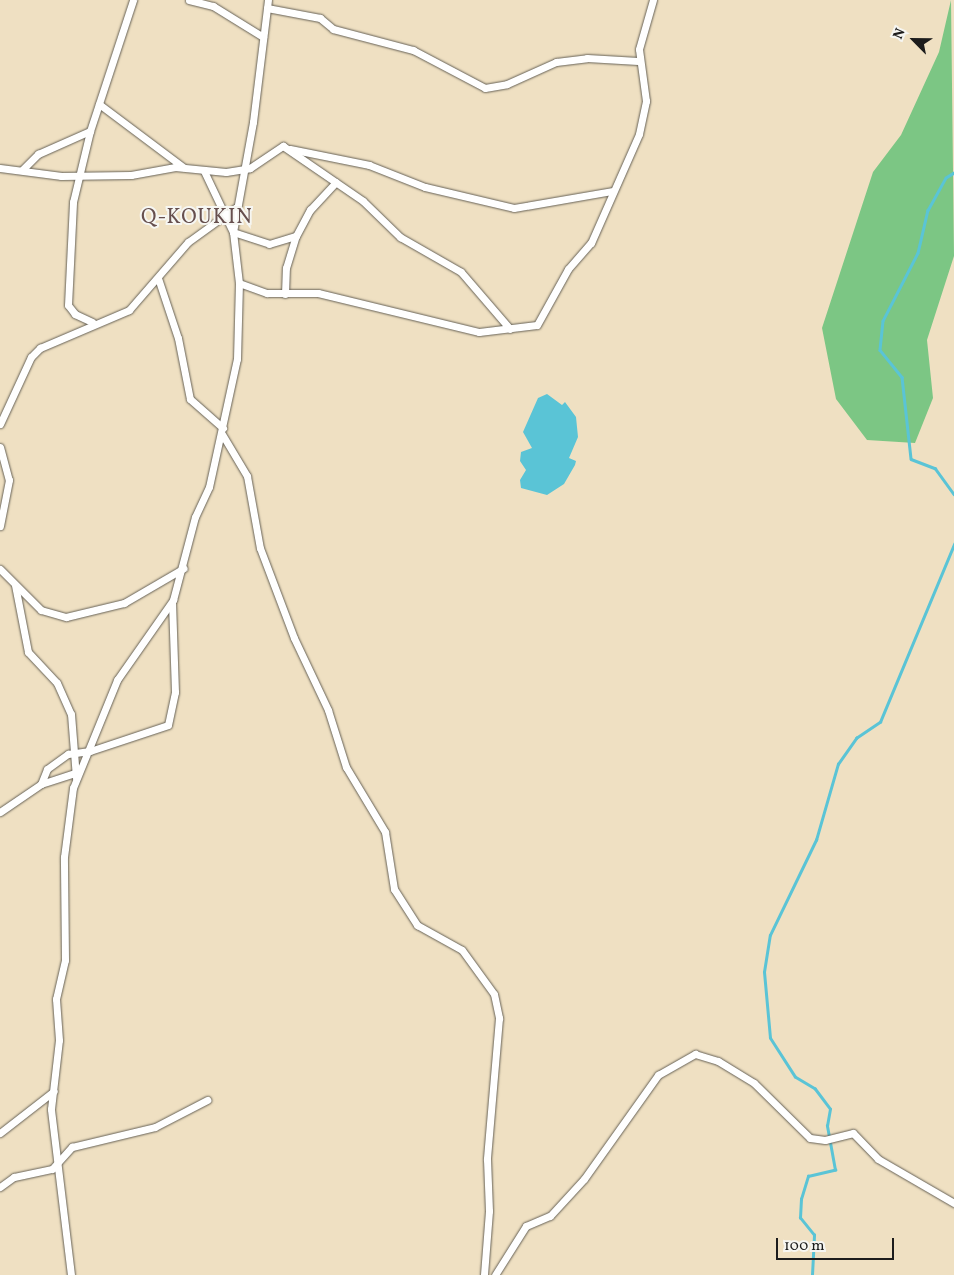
<!DOCTYPE html>
<html>
<head>
<meta charset="utf-8">
<style>
	body { margin:0 }
	#map { position:relative; width:954px; height:1275px; overflow:hidden; background:#efe0c2; font-family:Vollkorn,serif }
	div>[style] { position:absolute }
	.green>* { inset:0; background:#7cc684 }
	.water>* { inset:0; background:#5ac4d6 }
	.stream>* { height:2.5px; margin:-1.25px; padding:0 1.25px; transform-origin:1.25px; border-radius:1.25px; background:#5ac4d6 }
	.roads { filter:drop-shadow(0 0 1px #666156) drop-shadow(0 0 1px #666156) }
	.street>* { height:7px; margin:-3.5px; padding:0 3.5px; transform-origin:3.5px; border-radius:3.5px; background:#fff }
	span { translate:-50% -50%; white-space:nowrap; text-align:center; line-height:1.15; -webkit-text-stroke:4px #f6f6f2; paint-order:stroke }
	.quarter-label { font-size:21px; color:#664f4e; letter-spacing:1px }
	.north { position:absolute; left:889px; top:15px; width:50px; height:50px; -webkit-text-stroke:4px #f6f6f2; paint-order:stroke; rotate:293deg; font-size:14px; font-weight:700; line-height:20px; text-align:center; color:#1c1c1c }
	.north::after { content:''; display:block; margin:auto; width:18px; height:22px; background:#1c1c1c; clip-path:polygon(50% 0,100% 100%,50% 72%,0 100%) }
	.scale { position:absolute; left:776px; top:1238px; width:118px; height:22px; box-sizing:border-box; border:2px solid #1c1c1c; border-top:0; padding-left:6px; font-size:15px; line-height:18px; white-space:nowrap; color:#1c1c1c; -webkit-text-stroke:4px #f6f6f2; paint-order:stroke }
</style>
</head>
<body>
<div id="map">
	<div class="green">
		<div style="clip-path:polygon(951px 0,954px 256px,927px 340px,933px 398px,915px 443px,867px 440px,836px 399px,822px 328px,873px 172px,901px 135px,939px 52px)"></div>
	</div>
	<div class="water">
		<div style="clip-path:polygon(547px 394px,562px 405px,565px 402px,576px 417px,578px 437px,569px 458px,576px 461px,575px 465px,564px 484px,547px 495px,521px 488px,520px 480px,526px 470px,520px 461px,521px 452px,532px 448px,523px 432px,538px 398px)"></div>
	</div>
	<div class="stream">
		<div style="left:954px;top:173px;width:9px;rotate:148deg"></div>
		<div style="left:946px;top:178px;width:37px;rotate:119deg"></div>
		<div style="left:928px;top:210px;width:44px;rotate:103.1deg"></div>
		<div style="left:918px;top:253px;width:76px;rotate:117.2deg"></div>
		<div style="left:883px;top:321px;width:29px;rotate:96deg"></div>
		<div style="left:880px;top:350px;width:35px;rotate:51deg"></div>
		<div style="left:902px;top:377px;width:82px;rotate:83.7deg"></div>
		<div style="left:911px;top:459px;width:26px;rotate:21deg"></div>
		<div style="left:935px;top:468px;width:32px;rotate:54deg"></div>
		<div style="left:812px;top:1275px;width:40px;rotate:-87.1deg"></div>
		<div style="left:814px;top:1235px;width:22px;rotate:-129deg"></div>
		<div style="left:800px;top:1218px;width:19px;rotate:-87deg"></div>
		<div style="left:801px;top:1199px;width:24px;rotate:-73deg"></div>
		<div style="left:808px;top:1176px;width:28px;rotate:-13deg"></div>
		<div style="left:835px;top:1170px;width:45px;rotate:-100.3deg"></div>
		<div style="left:827px;top:1126px;width:17px;rotate:-80deg"></div>
		<div style="left:830px;top:1109px;width:25px;rotate:-127deg"></div>
		<div style="left:815px;top:1089px;width:23px;rotate:-149deg"></div>
		<div style="left:795px;top:1077px;width:46px;rotate:-122.7deg"></div>
		<div style="left:770px;top:1038px;width:66px;rotate:-95.2deg"></div>
		<div style="left:764px;top:972px;width:37px;rotate:-81deg"></div>
		<div style="left:770px;top:935px;width:106px;rotate:-64.2deg"></div>
		<div style="left:816px;top:840px;width:79px;rotate:-73.9deg"></div>
		<div style="left:838px;top:764px;width:32px;rotate:-55deg"></div>
		<div style="left:856px;top:738px;width:29px;rotate:-34deg"></div>
		<div style="left:880px;top:722px;width:193px;rotate:-67.4deg"></div>
	</div>
	<div class="roads">
		<div class="street">
			<div style="left:189px;top:0;width:25px;rotate:14deg"></div>
			<div style="left:213px;top:6px;width:59px;rotate:31.8deg"></div>
			<div style="left:267px;top:8px;width:54px;rotate:10.7deg"></div>
			<div style="left:320px;top:18px;width:17px;rotate:40deg"></div>
			<div style="left:333px;top:29px;width:83px;rotate:14.7deg"></div>
			<div style="left:413px;top:50px;width:81px;rotate:27.8deg"></div>
			<div style="left:485px;top:88px;width:22px;rotate:-10deg"></div>
			<div style="left:507px;top:84px;width:54px;rotate:-24.2deg"></div>
			<div style="left:556px;top:62px;width:31px;rotate:-7deg"></div>
			<div style="left:587px;top:58px;width:51px;rotate:3.4deg"></div>
			<div style="left:99px;top:104px;width:105px;rotate:36.9deg"></div>
			<div style="left:290px;top:149px;width:81px;rotate:11.4deg"></div>
			<div style="left:369px;top:165px;width:60px;rotate:21.4deg"></div>
			<div style="left:425px;top:187px;width:91px;rotate:13.3deg"></div>
			<div style="left:514px;top:208px;width:99px;rotate:-9.8deg"></div>
			<div style="left:0;top:168px;width:62px;rotate:7.5deg"></div>
			<div style="left:61px;top:176px;width:70px;rotate:-0.8deg"></div>
			<div style="left:131px;top:175px;width:45px;rotate:-10.3deg"></div>
			<div style="left:175px;top:167px;width:51px;rotate:5.6deg"></div>
			<div style="left:226px;top:172px;width:24px;rotate:-9deg"></div>
			<div style="left:250px;top:168px;width:40px;rotate:-34deg"></div>
			<div style="left:283px;top:146px;width:97px;rotate:34.5deg"></div>
			<div style="left:363px;top:201px;width:52px;rotate:44.2deg"></div>
			<div style="left:400px;top:237px;width:70px;rotate:29.8deg"></div>
			<div style="left:461px;top:272px;width:75px;rotate:49.3deg"></div>
			<div style="left:22px;top:170px;width:23px;rotate:-45deg"></div>
			<div style="left:38px;top:154px;width:57px;rotate:-23.9deg"></div>
			<div style="left:204px;top:171px;width:68px;rotate:64.6deg"></div>
			<div style="left:233px;top:232px;width:38px;rotate:18deg"></div>
			<div style="left:269px;top:244px;width:28px;rotate:-17deg"></div>
			<div style="left:158px;top:278px;width:63px;rotate:71.6deg"></div>
			<div style="left:178px;top:338px;width:62px;rotate:78.9deg"></div>
			<div style="left:190px;top:399px;width:44px;rotate:41.3deg"></div>
			<div style="left:239px;top:283px;width:30px;rotate:20deg"></div>
			<div style="left:267px;top:293px;width:51px"></div>
			<div style="left:318px;top:293px;width:166px;rotate:13.6deg"></div>
			<div style="left:479px;top:332px;width:58px;rotate:-6.9deg"></div>
			<div style="left:537px;top:325px;width:64px;rotate:-61deg"></div>
			<div style="left:568px;top:269px;width:35px;rotate:-49deg"></div>
			<div style="left:591px;top:243px;width:119px;rotate:-66.2deg"></div>
			<div style="left:639px;top:134px;width:34px;rotate:-78deg"></div>
			<div style="left:646px;top:101px;width:52px;rotate:-97.7deg"></div>
			<div style="left:639px;top:49px;width:51px;rotate:-74.1deg"></div>
			<div style="left:285px;top:294px;width:26px;rotate:-88deg"></div>
			<div style="left:286px;top:268px;width:34px;rotate:-73deg"></div>
			<div style="left:296px;top:236px;width:30px;rotate:-62deg"></div>
			<div style="left:310px;top:210px;width:38px;rotate:-47deg"></div>
			<div style="left:92px;top:322px;width:19px;rotate:-155deg"></div>
			<div style="left:75px;top:314px;width:11px;rotate:-128deg"></div>
			<div style="left:68px;top:305px;width:103px;rotate:-87.2deg"></div>
			<div style="left:73px;top:202px;width:73px;rotate:-76.5deg"></div>
			<div style="left:90px;top:131px;width:138px;rotate:-71.8deg"></div>
			<div style="left:0;top:424px;width:74px;rotate:-65.2deg"></div>
			<div style="left:31px;top:357px;width:13px;rotate:-45deg"></div>
			<div style="left:40px;top:348px;width:97px;rotate:-23.1deg"></div>
			<div style="left:129px;top:310px;width:90px;rotate:-49.1deg"></div>
			<div style="left:188px;top:242px;width:58px;rotate:-35.9deg"></div>
			<div style="left:222px;top:434px;width:49px;rotate:59.2deg"></div>
			<div style="left:247px;top:476px;width:73px;rotate:79.8deg"></div>
			<div style="left:260px;top:548px;width:96px;rotate:69.3deg"></div>
			<div style="left:294px;top:638px;width:80px;rotate:64.7deg"></div>
			<div style="left:328px;top:710px;width:60px;rotate:72.5deg"></div>
			<div style="left:346px;top:767px;width:76px;rotate:59deg"></div>
			<div style="left:385px;top:832px;width:58px;rotate:81deg"></div>
			<div style="left:394px;top:889px;width:43px;rotate:57.4deg"></div>
			<div style="left:417px;top:925px;width:51px;rotate:29.1deg"></div>
			<div style="left:462px;top:950px;width:54px;rotate:54deg"></div>
			<div style="left:494px;top:994px;width:25px;rotate:78deg"></div>
			<div style="left:499px;top:1018px;width:142px;rotate:94.9deg"></div>
			<div style="left:487px;top:1159px;width:52px;rotate:87.8deg"></div>
			<div style="left:489px;top:1211px;width:64px;rotate:94.5deg"></div>
			<div style="left:0;top:447px;width:34px;rotate:75deg"></div>
			<div style="left:9px;top:480px;width:47px;rotate:101.1deg"></div>
			<div style="left:0;top:569px;width:58px;rotate:45deg"></div>
			<div style="left:41px;top:610px;width:26px;rotate:16deg"></div>
			<div style="left:66px;top:617px;width:60px;rotate:-13.6deg"></div>
			<div style="left:124px;top:603px;width:69px;rotate:-30.3deg"></div>
			<div style="left:15px;top:585px;width:68px;rotate:79deg"></div>
			<div style="left:28px;top:652px;width:42px;rotate:46.9deg"></div>
			<div style="left:57px;top:683px;width:34px;rotate:66deg"></div>
			<div style="left:71px;top:714px;width:64px;rotate:85.5deg"></div>
			<div style="left:41px;top:784px;width:16px;rotate:-68deg"></div>
			<div style="left:47px;top:769px;width:26px;rotate:-36deg"></div>
			<div style="left:68px;top:754px;width:22px;rotate:-8deg"></div>
			<div style="left:90px;top:751px;width:82px;rotate:-18.4deg"></div>
			<div style="left:168px;top:725px;width:34px;rotate:-78deg"></div>
			<div style="left:175px;top:692px;width:89px;rotate:-91.9deg"></div>
			<div style="left:0;top:812px;width:50px;rotate:-34.3deg"></div>
			<div style="left:41px;top:784px;width:36px;rotate:-18deg"></div>
			<div style="left:0;top:1133px;width:68px;rotate:-37.9deg"></div>
			<div style="left:0;top:1187px;width:17px;rotate:-36deg"></div>
			<div style="left:14px;top:1177px;width:39px;rotate:-12deg"></div>
			<div style="left:52px;top:1169px;width:30px;rotate:-48deg"></div>
			<div style="left:72px;top:1147px;width:85px;rotate:-13.5deg"></div>
			<div style="left:155px;top:1127px;width:59px;rotate:-27.4deg"></div>
			<div style="left:71px;top:1275px;width:167px;rotate:-96.9deg"></div>
			<div style="left:51px;top:1109px;width:69px;rotate:-83.4deg"></div>
			<div style="left:59px;top:1040px;width:41px;rotate:-94.2deg"></div>
			<div style="left:56px;top:999px;width:40px;rotate:-77deg"></div>
			<div style="left:65px;top:960px;width:103px;rotate:-90.6deg"></div>
			<div style="left:64px;top:857px;width:70px;rotate:-82.6deg"></div>
			<div style="left:73px;top:788px;width:117px;rotate:-67.8deg"></div>
			<div style="left:117px;top:680px;width:98px;rotate:-55deg"></div>
			<div style="left:173px;top:600px;width:86px;rotate:-75.2deg"></div>
			<div style="left:195px;top:517px;width:33px;rotate:-65deg"></div>
			<div style="left:209px;top:487px;width:131px;rotate:-77.7deg"></div>
			<div style="left:237px;top:359px;width:76px;rotate:-88.5deg"></div>
			<div style="left:239px;top:283px;width:51px;rotate:-96.7deg"></div>
			<div style="left:233px;top:232px;width:112px;rotate:-79.7deg"></div>
			<div style="left:253px;top:122px;width:123px;rotate:-83deg"></div>
			<div style="left:495px;top:1275px;width:58px;rotate:-57.7deg"></div>
			<div style="left:526px;top:1226px;width:26px;rotate:-23deg"></div>
			<div style="left:550px;top:1216px;width:50px;rotate:-47.4deg"></div>
			<div style="left:584px;top:1179px;width:128px;rotate:-54.6deg"></div>
			<div style="left:658px;top:1075px;width:43px;rotate:-29.6deg"></div>
			<div style="left:695px;top:1054px;width:24px;rotate:17deg"></div>
			<div style="left:718px;top:1061px;width:42px;rotate:31.4deg"></div>
			<div style="left:754px;top:1083px;width:78px;rotate:44.5deg"></div>
			<div style="left:810px;top:1138px;width:15px;rotate:8deg"></div>
			<div style="left:825px;top:1140px;width:29px;rotate:-14deg"></div>
			<div style="left:853px;top:1133px;width:36px;rotate:46deg"></div>
			<div style="left:878px;top:1159px;width:88px;rotate:30.1deg"></div>
		</div>
	</div>
	<div class="quarter-label">
		<span style="left:197px;top:218px">Q-KOUKIN</span>
	</div>
	<div class="north">N</div>
	<div class="scale">100 m</div>
</div>
</body>
</html>
